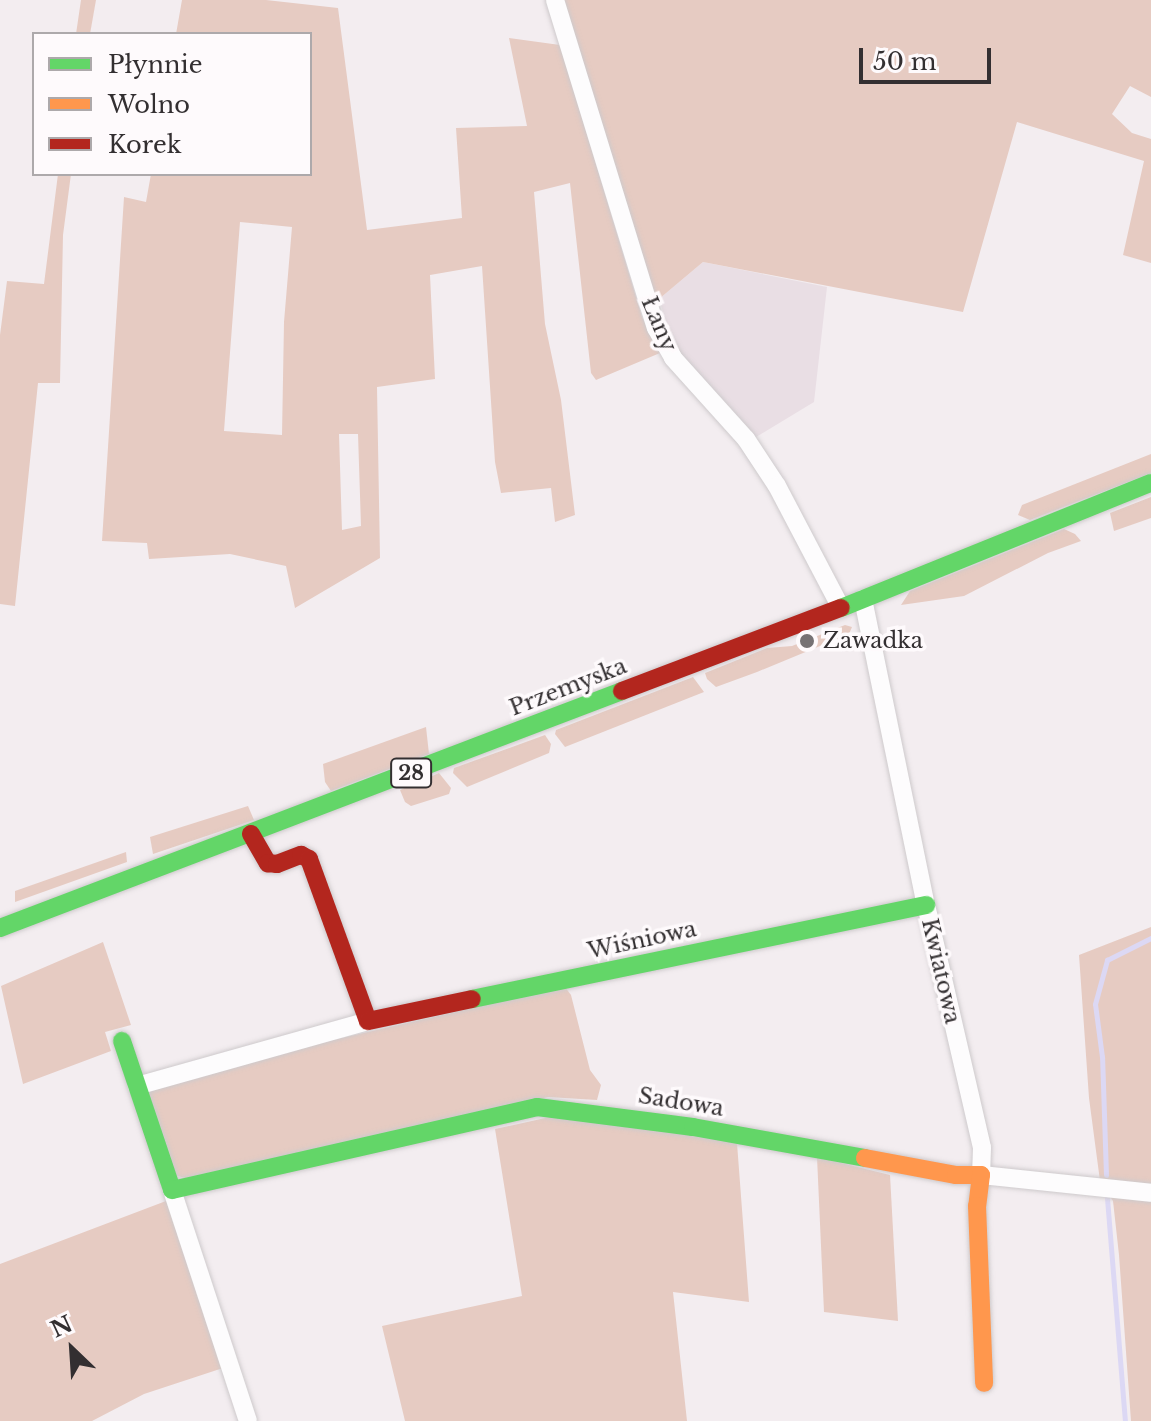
<!DOCTYPE html>
<html>
<head>
<meta charset="utf-8">
<style>
	body { margin:0 }
	#map { position:relative; width:1151px; height:1421px; overflow:hidden; background:#f3edf0; font-family:"Libre Baskerville",serif }
	div>[style] { position:absolute }
	.built>* { inset:0; background:#e9dee4 }
	.green>* { inset:0; background:#e6cbc2 }
	.stream>* { height:5px; margin:-2.5px; padding:0 2.5px; transform-origin:2.5px; border-radius:2.5px; background:#dcd8f4 }
	.roads { filter:drop-shadow(0 0 2px #cecacc) drop-shadow(0 0 2px #cecacc) }
	.street>* { height:18px; margin:-9px; padding:0 9px; transform-origin:9px; border-radius:9px; background:#fdfcfd }
	.fast>* { height:18px; margin:-9px; padding:0 9px; transform-origin:9px; border-radius:9px; background:#63d668 }
	.slow>* { height:18px; margin:-9px; padding:0 9px; transform-origin:9px; border-radius:9px; background:#ff974d }
	.jam>* { height:18px; margin:-9px; padding:0 9px; transform-origin:9px; border-radius:9px; background:#b3261e }
	.dots>* { width:22px; height:22px; translate:-50% -50%; box-sizing:border-box; border:4px solid #fefafc; border-radius:50% }
	span { translate:-50% -50%; white-space:nowrap; text-align:center; line-height:1.15; -webkit-text-stroke:7px #fefafc; paint-order:stroke }
	.shield-label span { padding:2px 6px; background:#fefafc; border:2px solid; border-radius:6px; -webkit-text-stroke-width:0 }
	.shield-label { font-size:20px; color:#332f31; font-weight:700 }
	.street-label { font-size:22px; color:#332f31 }
	.poi-label { font-size:22px; color:#332f31 }
	.left { translate:0 -50%; text-align:left }
	.legend { position:absolute; left:32px; top:32px; width:280px; height:144px; box-sizing:border-box; background:#fefafc; border:2px solid #ada9ab; margin:0; padding:10px 14px; list-style:none; font-size:24px; color:#332f31 }
	.legend li { display:flex; align-items:center; gap:16px; height:40px }
	.legend b { width:40px; border:2px solid #ada9ab }
	.north { position:absolute; left:32px; top:1309px; width:80px; height:80px; -webkit-text-stroke:6px #fefafc; paint-order:stroke; rotate:335deg; font-size:22px; font-weight:700; line-height:32px; text-align:center; color:#332f31 }
	.north::after { content:''; display:block; margin:auto; width:28px; height:36px; background:#332f31; clip-path:polygon(50% 0,100% 100%,50% 72%,0 100%) }
	.scale { position:absolute; left:859px; top:48px; width:132px; height:36px; box-sizing:border-box; border:4px solid #332f31; border-top:0; padding-left:10px; font-size:24px; line-height:28px; white-space:nowrap; color:#332f31; -webkit-text-stroke:6px #fefafc; paint-order:stroke }
</style>
</head>
<body>
<div id="map">
	<div class="built">
		<div style="clip-path:polygon(703px 262px,827px 287px,814px 402px,756px 437px,676px 351px,659px 299px)"></div>
	</div>
	<div class="green">
		<div style="clip-path:polygon(81px 0,96px 0,90px 34px,76px 34px)"></div>
		<div style="clip-path:polygon(evenodd,182px 0,266px 0,338px 8px,367px 230px,462px 218px,456px 128px,527px 126px,509px 38px,560px 45px,642px 317px,660px 353px,596px 380px,591px 373px,570px 183px,534px 192px,545px 324px,561px 400px,575px 515px,555px 522px,551px 488px,501px 493px,495px 462px,482px 266px,430px 275px,435px 379px,377px 387px,380px 558px,295px 608px,286px 566px,230px 554px,149px 559px,147px 543px,102px 541px,124px 197px,146px 202px,151px 174px,310px 174px,310px 34px,176px 34px,182px 0,240px 222px,292px 227px,284px 322px,282px 435px,224px 431px,240px 222px,182px 0,339px 434px,358px 434px,361px 526px,342px 530px,339px 434px)"></div>
		<div style="clip-path:polygon(563px 0,1151px 0,1151px 97px,1130px 86px,1112px 114px,1132px 133px,1151px 139px,1151px 263px,1123px 255px,1144px 161px,1017px 122px,963px 312px,703px 262px,659px 299px,653px 296px)"></div>
		<div style="clip-path:polygon(58px 174px,71px 174px,63px 235px,60px 383px,38px 383px,15px 606px,0 604px,0 335px,7px 281px,44px 284px)"></div>
		<div style="clip-path:polygon(1151px 454px,1151px 473px,1030px 520px,1018px 515px,1022px 505px)"></div>
		<div style="clip-path:polygon(1151px 497px,1151px 518px,1114px 531px,1110px 513px)"></div>
		<div style="clip-path:polygon(1064px 529px,1075px 534px,1081px 541px,1048px 553px,964px 596px,901px 605px,910px 591px)"></div>
		<div style="clip-path:polygon(845px 625px,852px 627px,849px 634px,757px 672px,716px 687px,707px 679px,705px 673px,767px 648px,792px 646px)"></div>
		<div style="clip-path:polygon(693px 677px,704px 692px,565px 747px,555px 734px,556px 730px)"></div>
		<div style="clip-path:polygon(426px 727px,429px 754px,331px 791px,325px 782px,323px 764px)"></div>
		<div style="clip-path:polygon(545px 735px,551px 744px,549px 753px,467px 787px,453px 773px,454px 768px)"></div>
		<div style="clip-path:polygon(439px 773px,451px 788px,449px 794px,411px 806px,405px 802px,400px 790px)"></div>
		<div style="clip-path:polygon(248px 806px,254px 820px,153px 854px,150px 837px)"></div>
		<div style="clip-path:polygon(126px 852px,127px 862px,15px 902px,15px 891px)"></div>
		<div style="clip-path:polygon(1151px 927px,1151px 1421px,1131px 1421px,1119px 1255px,1113px 1201px,1100px 1181px,1089px 1098px,1079px 955px)"></div>
		<div style="clip-path:polygon(103px 942px,131px 1025px,105px 1032px,111px 1051px,23px 1084px,1px 986px)"></div>
		<div style="clip-path:polygon(565px 987px,571px 995px,590px 1070px,601px 1085px,597px 1100px,548px 1097px,185px 1178px,174px 1175px,147px 1088px,250px 1059px)"></div>
		<div style="clip-path:polygon(568px 1113px,737px 1143px,749px 1302px,673px 1292px,687px 1421px,405px 1421px,382px 1326px,522px 1296px,495px 1129px)"></div>
		<div style="clip-path:polygon(817px 1157px,890px 1175px,898px 1321px,824px 1312px)"></div>
		<div style="clip-path:polygon(166px 1201px,223px 1368px,144px 1394px,92px 1421px,0 1421px,0 1264px)"></div>
	</div>
	<div class="stream">
		<div style="left:1106px;top:1175px;width:118px;rotate:-91.9deg"></div>
		<div style="left:1102px;top:1057px;width:53px;rotate:-97.5deg"></div>
		<div style="left:1095px;top:1004px;width:46px;rotate:-74.7deg"></div>
		<div style="left:1107px;top:960px;width:49px;rotate:-26.6deg"></div>
		<div style="left:1107px;top:1198px;width:224px;rotate:85.4deg"></div>
	</div>
	<div class="roads">
		<div class="street">
			<div style="left:555px;top:0;width:343px;rotate:72.9deg"></div>
			<div style="left:656px;top:328px;width:34px;rotate:60deg"></div>
			<div style="left:673px;top:358px;width:109px;rotate:48deg"></div>
			<div style="left:746px;top:439px;width:56px;rotate:56.6deg"></div>
			<div style="left:777px;top:486px;width:138px;rotate:62.3deg"></div>
			<div style="left:863px;top:599px;width:312px;rotate:78.4deg"></div>
			<div style="left:926px;top:905px;width:249px;rotate:77deg"></div>
			<div style="left:982px;top:1148px;width:27px;rotate:92deg"></div>
			<div style="left:981px;top:1175px;width:171px;rotate:6deg"></div>
			<div style="left:137px;top:1086px;width:240px;rotate:-15.7deg"></div>
			<div style="left:172px;top:1190px;width:243px;rotate:71.8deg"></div>
		</div>
		<div class="fast">
			<div style="left:841px;top:608px;width:334px;rotate:-22deg"></div>
			<div style="left:0;top:928px;width:666px;rotate:-20.86deg"></div>
			<div style="left:472px;top:999px;width:464px;rotate:-11.7deg"></div>
			<div style="left:122px;top:1041px;width:157px;rotate:71.4deg"></div>
			<div style="left:172px;top:1190px;width:374px;rotate:-12.8deg"></div>
			<div style="left:537px;top:1107px;width:157px;rotate:7.3deg"></div>
			<div style="left:693px;top:1127px;width:175px;rotate:10.2deg"></div>
		</div>
		<div class="slow">
			<div style="left:865px;top:1158px;width:93px;rotate:10.6deg"></div>
			<div style="left:956px;top:1175px;width:25px"></div>
			<div style="left:981px;top:1175px;width:31px;rotate:97deg"></div>
			<div style="left:977px;top:1206px;width:177px;rotate:87.7deg"></div>
		</div>
		<div class="jam">
			<div style="left:622px;top:691px;width:234px;rotate:-20.8deg"></div>
			<div style="left:251px;top:834px;width:34px;rotate:60deg"></div>
			<div style="left:268px;top:863px;width:9px;rotate:6deg"></div>
			<div style="left:277px;top:864px;width:26px;rotate:-21deg"></div>
			<div style="left:301px;top:855px;width:9px;rotate:27deg"></div>
			<div style="left:309px;top:859px;width:172px;rotate:70deg"></div>
			<div style="left:368px;top:1021px;width:106px;rotate:-11.9deg"></div>
		</div>
	</div>
	<div class="dots">
		<div style="left:807px;top:641px;background:#767274"></div>
	</div>
	<div class="shield-label">
		<span style="left:411px;top:773px">28</span>
	</div>
	<div class="street-label">
		<span style="left:659px;top:324px;rotate:67deg">Łany</span>
		<span style="left:568px;top:687px;rotate:-21deg">Przemyska</span>
		<span style="left:642px;top:940px;rotate:-12deg">Wiśniowa</span>
		<span style="left:941px;top:971px;rotate:77deg">Kwiatowa</span>
		<span style="left:681px;top:1102px;rotate:9deg">Sadowa</span>
	</div>
	<div class="poi-label">
		<span class="left" style="left:823px;top:641px">Zawadka</span>
	</div>
	<ul class="legend">
	<li><b style="height:10px;background:#63d668"></b>Płynnie</li>
	<li><b style="height:10px;background:#ff974d"></b>Wolno</li>
	<li><b style="height:10px;background:#b3261e"></b>Korek</li>
	</ul>
	<div class="north">N</div>
	<div class="scale">50 m</div>
</div>
</body>
</html>
